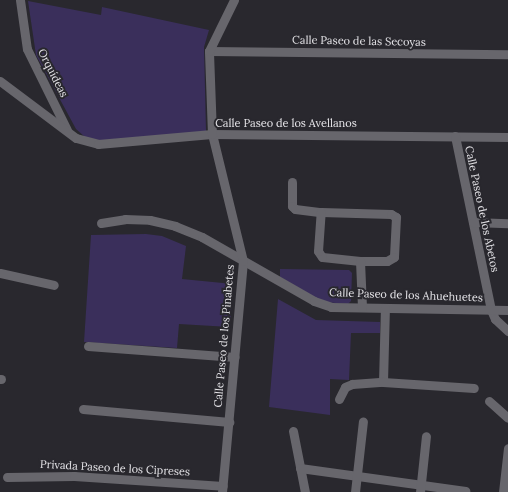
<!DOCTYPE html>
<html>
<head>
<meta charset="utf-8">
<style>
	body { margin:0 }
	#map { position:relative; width:508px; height:492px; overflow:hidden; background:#29282e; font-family:Lora,serif }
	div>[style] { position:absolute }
	.green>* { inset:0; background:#3a2f5b }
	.minor>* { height:9px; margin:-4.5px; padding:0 4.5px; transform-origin:4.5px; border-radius:4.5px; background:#67666c }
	span { translate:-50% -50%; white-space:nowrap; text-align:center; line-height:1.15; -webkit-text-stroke:4px #29282e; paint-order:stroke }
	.street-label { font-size:11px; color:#e4e3e7 }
</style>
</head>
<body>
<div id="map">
	<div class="green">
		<div style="clip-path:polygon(28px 1px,101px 15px,102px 7px,209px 30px,204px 47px,206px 131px,106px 142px,85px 137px,76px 129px,36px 55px)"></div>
		<div style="clip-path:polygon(146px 234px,162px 236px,186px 246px,182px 279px,233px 284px,230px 327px,179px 324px,177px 348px,84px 342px,91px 235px)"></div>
		<div style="clip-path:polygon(280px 269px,349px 270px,352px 273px,351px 301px,348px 304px,323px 302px,280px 277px)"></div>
		<div style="clip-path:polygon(278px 299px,316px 320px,380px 322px,380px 333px,351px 333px,349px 380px,330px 379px,330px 415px,269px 407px)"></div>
	</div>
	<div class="minor">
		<div style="left:20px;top:0;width:49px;rotate:81.9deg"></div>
		<div style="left:27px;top:49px;width:90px;rotate:63.7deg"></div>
		<div style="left:209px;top:51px;width:299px;rotate:0.6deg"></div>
		<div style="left:0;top:81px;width:95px;rotate:36.9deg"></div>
		<div style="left:76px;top:138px;width:23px;rotate:15deg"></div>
		<div style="left:98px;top:144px;width:114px;rotate:-5deg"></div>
		<div style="left:212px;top:134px;width:296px;rotate:0.6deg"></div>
		<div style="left:455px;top:136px;width:178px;rotate:78.3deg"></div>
		<div style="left:491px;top:310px;width:10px;rotate:66deg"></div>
		<div style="left:495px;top:319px;width:18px;rotate:43deg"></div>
		<div style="left:292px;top:182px;width:24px;rotate:90deg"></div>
		<div style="left:292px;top:206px;width:4px;rotate:45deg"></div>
		<div style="left:295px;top:209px;width:26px;rotate:7deg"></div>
		<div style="left:321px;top:212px;width:70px;rotate:1.6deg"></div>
		<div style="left:391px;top:214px;width:6px;rotate:31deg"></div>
		<div style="left:396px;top:217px;width:40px;rotate:92.9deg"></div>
		<div style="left:394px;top:257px;width:8px;rotate:150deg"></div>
		<div style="left:387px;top:261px;width:27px;rotate:180deg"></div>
		<div style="left:360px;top:261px;width:38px;rotate:-174deg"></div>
		<div style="left:322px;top:257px;width:7px;rotate:-124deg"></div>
		<div style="left:318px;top:251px;width:39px;rotate:-86deg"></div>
		<div style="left:473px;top:222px;width:35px;rotate:2deg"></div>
		<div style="left:101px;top:223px;width:24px;rotate:-9deg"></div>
		<div style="left:125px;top:219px;width:25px;rotate:2deg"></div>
		<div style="left:150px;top:220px;width:26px;rotate:13deg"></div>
		<div style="left:175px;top:226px;width:29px;rotate:22deg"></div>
		<div style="left:202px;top:237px;width:129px;rotate:29.7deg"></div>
		<div style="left:314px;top:301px;width:18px;rotate:19deg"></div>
		<div style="left:331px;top:307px;width:177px;rotate:1deg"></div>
		<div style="left:360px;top:261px;width:46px;rotate:87.5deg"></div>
		<div style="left:0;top:273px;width:55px;rotate:12.5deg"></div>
		<div style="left:88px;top:346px;width:147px;rotate:4.3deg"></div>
		<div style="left:0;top:379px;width:1px"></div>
		<div style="left:383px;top:382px;width:74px;rotate:-88.5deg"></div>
		<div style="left:339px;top:399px;width:13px;rotate:-63deg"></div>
		<div style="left:345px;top:387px;width:8px;rotate:-23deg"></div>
		<div style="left:352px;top:384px;width:31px;rotate:-4deg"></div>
		<div style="left:383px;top:382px;width:91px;rotate:3.8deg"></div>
		<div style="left:489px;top:401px;width:25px;rotate:42deg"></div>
		<div style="left:83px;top:409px;width:147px;rotate:5.1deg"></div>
		<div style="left:293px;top:431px;width:62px;rotate:78.9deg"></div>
		<div style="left:300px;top:468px;width:167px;rotate:7.9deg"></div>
		<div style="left:7px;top:477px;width:67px;rotate:-0.9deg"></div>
		<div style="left:74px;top:476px;width:149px;rotate:3.8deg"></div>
		<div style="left:222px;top:492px;width:232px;rotate:-84.8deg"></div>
		<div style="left:243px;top:261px;width:131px;rotate:-103.7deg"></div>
		<div style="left:212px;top:134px;width:83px;rotate:-92.1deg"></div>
		<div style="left:209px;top:51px;width:57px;rotate:-63.9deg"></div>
		<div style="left:355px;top:492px;width:71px;rotate:-83.6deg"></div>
		<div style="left:420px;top:492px;width:56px;rotate:-83.9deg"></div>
		<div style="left:503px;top:492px;width:44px;rotate:-83.5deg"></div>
	</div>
	<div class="street-label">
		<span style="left:359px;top:41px;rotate:1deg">Calle Paseo de las Secoyas</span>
		<span style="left:53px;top:73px;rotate:63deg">Orquídeas</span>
		<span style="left:286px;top:123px">Calle Paseo de los Avellanos</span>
		<span style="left:482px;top:209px;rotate:78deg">Calle Paseo de los Abetos</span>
		<span style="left:406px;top:295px;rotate:2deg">Calle Paseo de los Ahuehuetes</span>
		<span style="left:224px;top:336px;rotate:-85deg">Calle Paseo de los Pinabetes</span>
		<span style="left:115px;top:468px;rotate:3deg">Privada Paseo de los Cipreses</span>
	</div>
</div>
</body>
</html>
